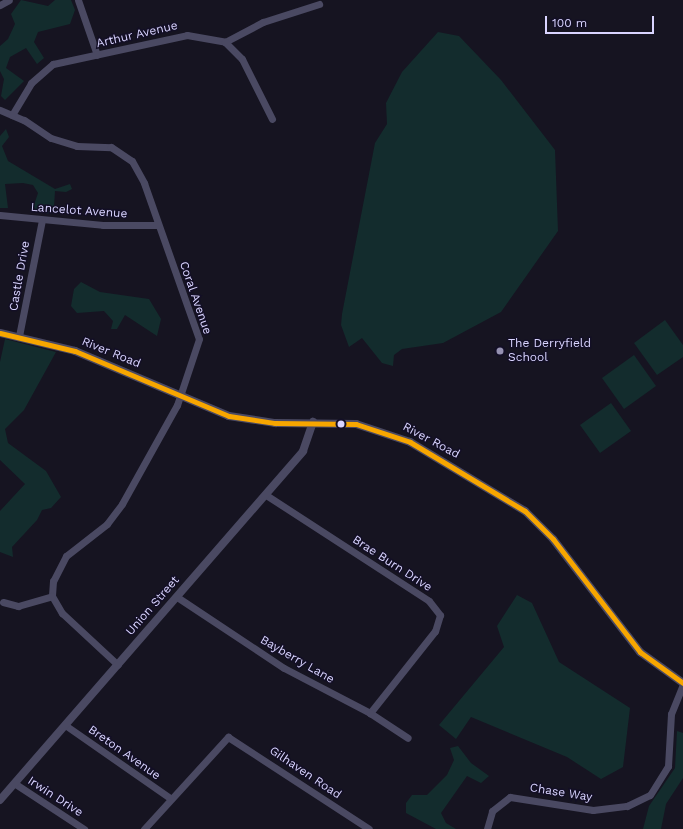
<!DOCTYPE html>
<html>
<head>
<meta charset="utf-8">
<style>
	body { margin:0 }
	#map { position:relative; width:683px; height:829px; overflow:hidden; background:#161421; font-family:"Work Sans",sans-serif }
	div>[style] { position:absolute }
	.green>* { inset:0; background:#132c2d }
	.minor>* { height:7px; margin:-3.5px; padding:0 3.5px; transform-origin:3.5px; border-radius:3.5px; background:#4a4962 }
	.tertiary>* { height:8px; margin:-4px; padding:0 4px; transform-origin:4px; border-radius:4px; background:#4a4962 }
	.bus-1>* { height:5px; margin:-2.5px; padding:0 2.5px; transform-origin:2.5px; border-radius:2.5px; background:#f7a600 }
	.dots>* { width:11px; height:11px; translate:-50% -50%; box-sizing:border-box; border:2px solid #130f26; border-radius:50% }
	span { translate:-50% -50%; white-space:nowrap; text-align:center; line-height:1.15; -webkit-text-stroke:3px #130f26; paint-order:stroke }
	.street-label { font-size:12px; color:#d9d4ff }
	.poi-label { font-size:12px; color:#d9d4ff }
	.left { translate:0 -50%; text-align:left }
	.scale { position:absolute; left:545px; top:16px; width:109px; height:18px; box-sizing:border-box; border:2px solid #d9d4ff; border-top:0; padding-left:5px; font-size:12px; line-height:14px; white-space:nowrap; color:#d9d4ff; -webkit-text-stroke:3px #130f26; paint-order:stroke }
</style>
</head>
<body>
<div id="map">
	<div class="green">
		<div style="clip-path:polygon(21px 0,48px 6px,55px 0,71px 0,75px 10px,70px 24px,38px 32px,34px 42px,44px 58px,37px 64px,26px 48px,10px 57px,6px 68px,24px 81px,5px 100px,1px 96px,4px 79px,0 71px,0 46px,8px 39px,15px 24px,11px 14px)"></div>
		<div style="clip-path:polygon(438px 32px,459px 36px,501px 80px,555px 150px,558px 231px,501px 312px,443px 343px,402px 349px,394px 355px,393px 366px,382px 363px,362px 338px,349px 347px,341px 325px,342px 314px,375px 143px,387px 124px,386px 103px,402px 72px)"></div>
		<div style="clip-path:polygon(6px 129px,9px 137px,2px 146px,8px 161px,55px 189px,70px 184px,72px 189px,66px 192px,55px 191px,54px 207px,48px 214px,33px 208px,38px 193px,33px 185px,23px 183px,5px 184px,8px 208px,0 208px,0 136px)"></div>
		<div style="clip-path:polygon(81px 282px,100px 292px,149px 299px,161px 319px,157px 336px,125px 315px,117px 329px,111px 329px,113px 321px,104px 311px,77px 313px,71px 306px,74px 289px)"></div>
		<div style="clip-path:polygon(665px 320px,683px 345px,683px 357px,657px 375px,634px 343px)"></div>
		<div style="clip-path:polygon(5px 339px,56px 352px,24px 410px,5px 429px,8px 443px,46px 471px,61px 497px,51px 508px,42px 510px,37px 520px,12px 547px,13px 557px,0 552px,0 511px,25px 484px,0 460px,0 362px)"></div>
		<div style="clip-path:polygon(634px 355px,656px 386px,624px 409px,602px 378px)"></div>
		<div style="clip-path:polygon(611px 403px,631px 431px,600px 453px,580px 425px)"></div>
		<div style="clip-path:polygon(517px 595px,532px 603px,559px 662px,630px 708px,623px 767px,601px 779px,567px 757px,471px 717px,456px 739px,439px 725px,504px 647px,497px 626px)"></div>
		<div style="clip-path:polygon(677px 731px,683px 733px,683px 778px,666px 804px,661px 829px,643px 829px,649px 806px,675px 768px)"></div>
		<div style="clip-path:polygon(458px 746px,471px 763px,489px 776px,481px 783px,467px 776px,441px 813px,446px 823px,456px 829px,436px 829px,406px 813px,406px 803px,412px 795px,427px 795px,447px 775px,454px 760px,450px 748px)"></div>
	</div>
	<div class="minor">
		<div style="left:78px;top:0;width:58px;rotate:70.9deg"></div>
		<div style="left:0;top:5px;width:10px;rotate:-29deg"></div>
		<div style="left:225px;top:42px;width:43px;rotate:-27.8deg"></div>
		<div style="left:263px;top:22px;width:59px;rotate:-17.8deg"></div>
		<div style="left:0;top:110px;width:26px;rotate:23deg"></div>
		<div style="left:24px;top:120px;width:32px;rotate:34deg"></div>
		<div style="left:51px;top:138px;width:27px;rotate:17deg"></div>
		<div style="left:77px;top:146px;width:34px;rotate:2deg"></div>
		<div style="left:111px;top:147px;width:25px;rotate:34deg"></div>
		<div style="left:132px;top:161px;width:25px;rotate:61deg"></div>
		<div style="left:144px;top:183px;width:165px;rotate:70.6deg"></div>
		<div style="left:199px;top:339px;width:70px;rotate:108.4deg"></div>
		<div style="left:177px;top:405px;width:113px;rotate:119.1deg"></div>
		<div style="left:122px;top:504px;width:25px;rotate:127deg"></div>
		<div style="left:107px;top:524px;width:52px;rotate:142deg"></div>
		<div style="left:66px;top:556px;width:28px;rotate:117deg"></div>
		<div style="left:53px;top:581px;width:15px;rotate:94deg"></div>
		<div style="left:52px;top:596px;width:20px;rotate:60deg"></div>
		<div style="left:62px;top:613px;width:76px;rotate:42.9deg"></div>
		<div style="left:12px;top:115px;width:37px;rotate:-59deg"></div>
		<div style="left:31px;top:83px;width:29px;rotate:-41deg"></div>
		<div style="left:53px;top:64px;width:137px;rotate:-12.2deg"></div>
		<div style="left:187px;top:35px;width:39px;rotate:10deg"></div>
		<div style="left:225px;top:42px;width:24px;rotate:45deg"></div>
		<div style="left:242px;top:59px;width:67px;rotate:63.4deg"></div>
		<div style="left:0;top:215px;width:103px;rotate:5.5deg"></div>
		<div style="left:103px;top:225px;width:55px"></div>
		<div style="left:19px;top:336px;width:118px;rotate:-78.8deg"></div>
		<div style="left:266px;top:495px;width:194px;rotate:33deg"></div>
		<div style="left:429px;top:601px;width:18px;rotate:52deg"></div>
		<div style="left:440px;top:615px;width:17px;rotate:107deg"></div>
		<div style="left:435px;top:631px;width:105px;rotate:128.4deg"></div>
		<div style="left:177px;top:597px;width:128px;rotate:33.6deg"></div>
		<div style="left:284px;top:668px;width:97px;rotate:27.6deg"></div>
		<div style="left:370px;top:713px;width:45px;rotate:33.3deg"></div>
		<div style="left:3px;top:602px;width:16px;rotate:15deg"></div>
		<div style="left:18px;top:606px;width:35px;rotate:-16deg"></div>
		<div style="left:65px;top:725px;width:128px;rotate:34.8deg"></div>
		<div style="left:14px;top:783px;width:84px;rotate:33.3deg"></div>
		<div style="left:144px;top:829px;width:125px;rotate:-47.6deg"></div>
		<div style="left:228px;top:737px;width:168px;rotate:33.1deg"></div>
		<div style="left:487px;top:829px;width:19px;rotate:-74deg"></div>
		<div style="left:492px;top:811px;width:23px;rotate:-38deg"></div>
		<div style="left:510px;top:797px;width:84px;rotate:8.9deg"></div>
		<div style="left:593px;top:810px;width:34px;rotate:-7deg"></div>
		<div style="left:627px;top:806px;width:25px;rotate:-26deg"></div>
		<div style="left:650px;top:795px;width:34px;rotate:-58deg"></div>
		<div style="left:668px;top:766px;width:52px;rotate:-86.7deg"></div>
		<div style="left:671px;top:714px;width:32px;rotate:-68deg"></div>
	</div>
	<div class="tertiary">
		<div style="left:0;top:333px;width:77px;rotate:13.5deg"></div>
		<div style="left:75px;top:351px;width:167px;rotate:22.9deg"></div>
		<div style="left:229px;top:416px;width:47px;rotate:8.7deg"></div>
		<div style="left:275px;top:423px;width:81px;rotate:0.7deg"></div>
		<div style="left:356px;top:424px;width:57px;rotate:18.4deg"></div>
		<div style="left:410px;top:442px;width:134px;rotate:31deg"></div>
		<div style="left:525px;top:511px;width:40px;rotate:45deg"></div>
		<div style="left:553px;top:539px;width:143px;rotate:52.4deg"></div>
		<div style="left:640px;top:652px;width:53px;rotate:35.8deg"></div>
		<div style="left:0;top:800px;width:462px;rotate:-49deg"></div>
		<div style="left:303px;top:451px;width:31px;rotate:-71deg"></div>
	</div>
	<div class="bus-1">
		<div style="left:0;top:333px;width:77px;rotate:13.5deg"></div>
		<div style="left:75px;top:351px;width:167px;rotate:22.9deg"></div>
		<div style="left:229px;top:416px;width:47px;rotate:8.7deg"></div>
		<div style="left:275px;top:423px;width:81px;rotate:0.7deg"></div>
		<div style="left:356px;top:424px;width:57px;rotate:18.4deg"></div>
		<div style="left:410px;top:442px;width:134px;rotate:31deg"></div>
		<div style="left:525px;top:511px;width:40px;rotate:45deg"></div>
		<div style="left:553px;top:539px;width:143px;rotate:52.4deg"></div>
		<div style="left:640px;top:652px;width:53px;rotate:35.8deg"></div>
	</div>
	<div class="dots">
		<div style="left:500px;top:351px;background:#9591b1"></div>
		<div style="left:341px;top:424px;background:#d9d4ff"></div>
	</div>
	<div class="street-label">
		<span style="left:137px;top:35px;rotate:-13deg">Arthur Avenue</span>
		<span style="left:79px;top:211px;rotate:4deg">Lancelot Avenue</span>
		<span style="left:20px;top:276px;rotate:-80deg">Castle Drive</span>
		<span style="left:195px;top:298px;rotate:71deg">Coral Avenue</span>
		<span style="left:111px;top:353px;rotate:22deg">River Road</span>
		<span style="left:431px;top:441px;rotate:28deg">River Road</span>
		<span style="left:392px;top:564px;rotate:33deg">Brae Burn Drive</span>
		<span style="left:153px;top:606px;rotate:-49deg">Union Street</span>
		<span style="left:297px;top:660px;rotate:30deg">Bayberry Lane</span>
		<span style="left:124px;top:753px;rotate:35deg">Breton Avenue</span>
		<span style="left:305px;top:773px;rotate:34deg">Gilhaven Road</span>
		<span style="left:561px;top:793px;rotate:9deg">Chase Way</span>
		<span style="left:55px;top:797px;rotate:33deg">Irwin Drive</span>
	</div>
	<div class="poi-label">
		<span class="left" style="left:508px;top:351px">The Derryfield<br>School</span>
	</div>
	<div class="scale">100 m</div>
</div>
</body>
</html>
